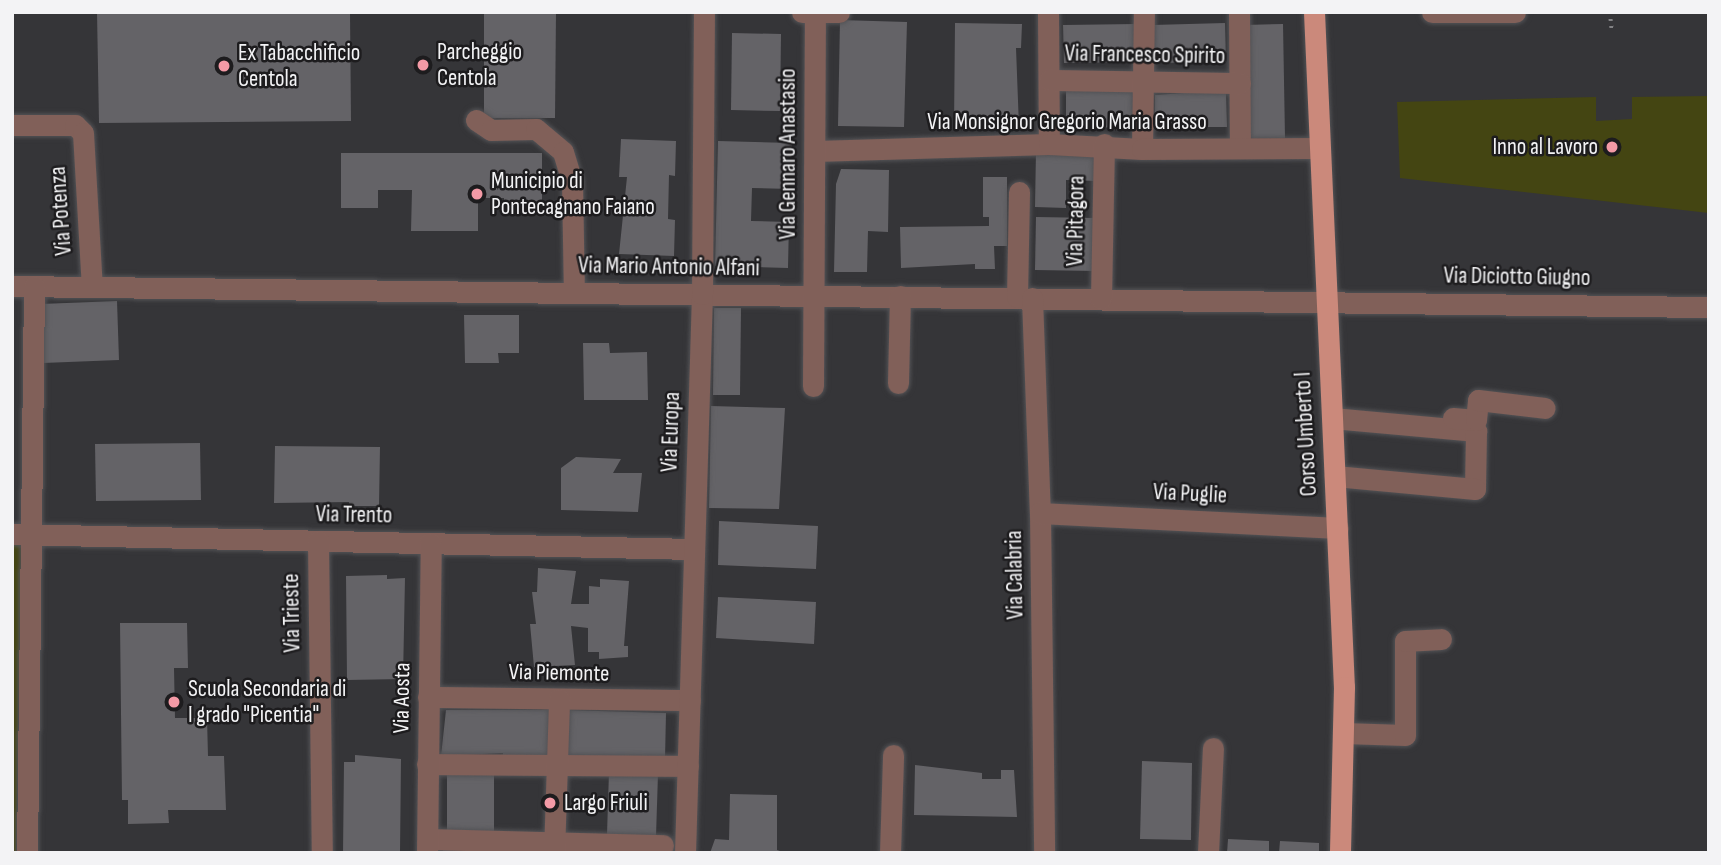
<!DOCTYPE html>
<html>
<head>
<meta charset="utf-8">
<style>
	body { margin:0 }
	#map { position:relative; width:1721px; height:865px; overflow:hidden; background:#353538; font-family:"Sofia Sans Condensed",sans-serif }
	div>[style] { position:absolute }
	.green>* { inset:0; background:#444512 }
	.building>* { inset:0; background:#646367 }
	.path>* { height:3.5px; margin-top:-1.75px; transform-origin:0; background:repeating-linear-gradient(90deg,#828285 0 2px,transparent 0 7px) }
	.roads { filter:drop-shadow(0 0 2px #535356) drop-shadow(0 0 2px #535356) }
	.minor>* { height:21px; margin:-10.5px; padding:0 10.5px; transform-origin:10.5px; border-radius:10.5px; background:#816059 }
	.major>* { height:21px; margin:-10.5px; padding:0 10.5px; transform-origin:10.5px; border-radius:10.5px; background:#cb897b }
	.dots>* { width:19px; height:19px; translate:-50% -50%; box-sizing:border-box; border:4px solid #1d1c1e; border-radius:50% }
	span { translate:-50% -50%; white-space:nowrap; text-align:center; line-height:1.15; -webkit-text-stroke:5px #1d1c1e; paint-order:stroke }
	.poi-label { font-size:23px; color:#f3f3f5 }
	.left { translate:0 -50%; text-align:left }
	.right { translate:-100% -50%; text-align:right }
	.street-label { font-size:23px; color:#f3f3f5 }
	.frame { position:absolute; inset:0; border:14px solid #f3f3f5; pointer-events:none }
</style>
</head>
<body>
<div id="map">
	<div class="green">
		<div style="clip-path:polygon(1709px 96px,1709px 213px,1400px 178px,1397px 102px,1596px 97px,1596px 121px,1632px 119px,1632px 97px)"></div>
		<div style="clip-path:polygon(12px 545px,21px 545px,16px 853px,12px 853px)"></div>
	</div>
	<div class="building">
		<div style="clip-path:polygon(97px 12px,350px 12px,351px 121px,99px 123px)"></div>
		<div style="clip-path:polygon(484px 12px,556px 12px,555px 118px,484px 118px)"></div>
		<div style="clip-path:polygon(840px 20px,907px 22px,904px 127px,838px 126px)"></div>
		<div style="clip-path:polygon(955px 23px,1022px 24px,1021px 48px,1016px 48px,1019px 127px,954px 126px)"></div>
		<div style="clip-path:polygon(1225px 23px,1226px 62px,1152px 63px,1152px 25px)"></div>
		<div style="clip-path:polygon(1136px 24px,1137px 62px,1064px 63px,1063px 25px)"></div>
		<div style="clip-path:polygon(1283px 24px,1285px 138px,1246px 139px,1244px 25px)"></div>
		<div style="clip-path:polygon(732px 33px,781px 34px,780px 111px,731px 110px)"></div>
		<div style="clip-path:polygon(1138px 90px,1138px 127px,1066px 128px,1066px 91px)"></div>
		<div style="clip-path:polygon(1214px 91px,1226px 93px,1227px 127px,1155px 127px,1155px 95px)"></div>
		<div style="clip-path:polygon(621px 139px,676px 141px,675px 176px,669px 175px,668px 219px,675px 220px,674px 256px,619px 254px,627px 177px,619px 177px)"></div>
		<div style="clip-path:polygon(718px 141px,792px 143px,791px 189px,752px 188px,751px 221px,789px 222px,788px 268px,715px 266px)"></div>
		<div style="clip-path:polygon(1036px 150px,1097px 151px,1097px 181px,1066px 180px,1066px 208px,1035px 207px)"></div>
		<div style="clip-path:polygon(341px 153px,542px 153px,542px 211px,504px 211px,504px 198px,478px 198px,478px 231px,411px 231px,412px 190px,378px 190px,378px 208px,341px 208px)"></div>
		<div style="clip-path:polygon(841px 169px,889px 170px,888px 232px,868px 231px,867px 272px,834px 272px,836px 184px)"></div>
		<div style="clip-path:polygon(983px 177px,1007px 177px,1007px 246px,994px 246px,995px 269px,975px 269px,975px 264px,901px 268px,900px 227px,989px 226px,989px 217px,983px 217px)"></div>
		<div style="clip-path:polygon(1036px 217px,1096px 218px,1095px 271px,1035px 270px)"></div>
		<div style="clip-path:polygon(117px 301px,119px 360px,43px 363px,41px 304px)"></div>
		<div style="clip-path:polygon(714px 308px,741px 308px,740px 395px,713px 395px)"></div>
		<div style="clip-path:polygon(464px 315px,519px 315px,519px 353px,498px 353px,499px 363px,465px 363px)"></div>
		<div style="clip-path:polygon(583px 343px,609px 343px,610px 353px,647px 352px,648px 400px,584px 400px)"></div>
		<div style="clip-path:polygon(711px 406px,785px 408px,779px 509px,709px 508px)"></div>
		<div style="clip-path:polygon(200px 443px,201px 500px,96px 501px,95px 444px)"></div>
		<div style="clip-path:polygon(275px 446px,380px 447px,379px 506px,349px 506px,349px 502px,274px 503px)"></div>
		<div style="clip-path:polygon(576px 457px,621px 459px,613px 473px,642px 473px,638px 512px,561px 510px,561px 468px)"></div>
		<div style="clip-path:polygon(719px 521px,818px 526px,816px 569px,718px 565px)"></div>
		<div style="clip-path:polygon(538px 568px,576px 571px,571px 604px,589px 604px,589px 586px,600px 587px,600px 579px,629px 581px,624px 646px,628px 646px,628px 657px,599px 659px,599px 652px,588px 652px,588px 628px,571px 626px,575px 665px,534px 667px,530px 624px,536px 624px,532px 592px,537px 592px)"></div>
		<div style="clip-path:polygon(387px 575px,387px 579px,405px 578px,403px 679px,347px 680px,346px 576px)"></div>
		<div style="clip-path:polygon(718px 597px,816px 602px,814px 644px,716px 638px)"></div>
		<div style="clip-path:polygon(120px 623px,187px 623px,188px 668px,174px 668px,175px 718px,207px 718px,208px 756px,224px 756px,226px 810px,168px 810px,169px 823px,128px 824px,128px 800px,122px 800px)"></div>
		<div style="clip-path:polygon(446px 710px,550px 710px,552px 760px,502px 760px,503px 753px,441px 756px)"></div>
		<div style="clip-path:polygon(565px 710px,666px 713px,665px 759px,563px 756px)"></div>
		<div style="clip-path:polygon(355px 755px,401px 759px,400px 853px,343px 853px,344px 762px,355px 762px)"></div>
		<div style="clip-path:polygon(1142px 761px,1192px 763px,1191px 840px,1140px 839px)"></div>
		<div style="clip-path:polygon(915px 765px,982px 773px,982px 779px,1001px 779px,1001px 770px,1014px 770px,1017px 817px,914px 815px)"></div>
		<div style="clip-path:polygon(447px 770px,494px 771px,494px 832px,447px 831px)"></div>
		<div style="clip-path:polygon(609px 772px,658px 774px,656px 836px,607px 834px)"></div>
		<div style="clip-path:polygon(730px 794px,777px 795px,777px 850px,786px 853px,710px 853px,715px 839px,729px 840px)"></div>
		<div style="clip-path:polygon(1228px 839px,1269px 841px,1269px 853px,1227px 853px)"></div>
		<div style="clip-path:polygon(1280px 841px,1319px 843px,1319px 853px,1279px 853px)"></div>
		<div style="clip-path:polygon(443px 846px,548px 849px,548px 853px,443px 853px)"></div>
	</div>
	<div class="path">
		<div style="left:1610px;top:12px;width:19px;rotate:84deg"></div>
	</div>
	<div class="roads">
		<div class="minor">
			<div style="left:802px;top:12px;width:37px"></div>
			<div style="left:1048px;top:12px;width:132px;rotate:89.6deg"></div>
			<div style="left:1239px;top:12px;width:136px;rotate:89.6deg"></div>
			<div style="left:1432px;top:12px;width:83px"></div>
			<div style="left:1049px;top:80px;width:191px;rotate:0.9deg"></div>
			<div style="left:476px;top:120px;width:18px;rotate:34deg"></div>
			<div style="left:491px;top:130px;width:45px;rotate:-1.3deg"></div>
			<div style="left:536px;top:129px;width:35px;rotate:40deg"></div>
			<div style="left:563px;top:152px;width:31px;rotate:73deg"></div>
			<div style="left:572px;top:182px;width:110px;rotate:89deg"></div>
			<div style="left:12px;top:125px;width:63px"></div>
			<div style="left:75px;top:125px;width:11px;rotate:45deg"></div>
			<div style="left:83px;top:133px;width:154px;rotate:86.7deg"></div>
			<div style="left:1142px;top:149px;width:137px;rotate:-89.2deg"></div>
			<div style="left:815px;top:151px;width:234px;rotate:-1.7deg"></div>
			<div style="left:1049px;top:144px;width:93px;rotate:3.1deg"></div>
			<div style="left:1142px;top:149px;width:177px;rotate:-0.3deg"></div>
			<div style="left:12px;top:286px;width:1697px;rotate:0.71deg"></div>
			<div style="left:1017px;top:297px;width:105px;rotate:-88.9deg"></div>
			<div style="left:1032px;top:298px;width:215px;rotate:87.9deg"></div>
			<div style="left:1040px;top:513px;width:340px;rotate:89.3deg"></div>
			<div style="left:1101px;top:299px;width:155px;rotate:-88.9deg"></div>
			<div style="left:898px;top:383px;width:87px;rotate:-88.7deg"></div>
			<div style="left:813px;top:386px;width:374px;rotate:-89.7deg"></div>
			<div style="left:1332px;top:418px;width:145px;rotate:5.2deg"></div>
			<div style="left:1476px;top:431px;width:58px;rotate:91deg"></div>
			<div style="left:1475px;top:489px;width:141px;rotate:-174.7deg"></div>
			<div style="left:1453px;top:418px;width:23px;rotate:5deg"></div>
			<div style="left:1476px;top:420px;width:20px;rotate:-84deg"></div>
			<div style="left:1478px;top:400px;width:67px;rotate:6.8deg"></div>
			<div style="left:1040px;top:513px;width:298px;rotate:2.9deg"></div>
			<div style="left:12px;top:534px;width:682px;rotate:1.26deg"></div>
			<div style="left:318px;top:541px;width:312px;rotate:89.3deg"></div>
			<div style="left:428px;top:697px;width:262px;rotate:0.7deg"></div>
			<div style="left:1343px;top:733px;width:62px;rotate:1.8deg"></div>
			<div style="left:1405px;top:735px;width:94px;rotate:-90deg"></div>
			<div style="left:1405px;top:641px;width:36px;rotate:-3deg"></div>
			<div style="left:427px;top:764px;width:261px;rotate:0.4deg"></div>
			<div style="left:428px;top:839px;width:235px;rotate:1.5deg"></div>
			<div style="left:27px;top:853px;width:567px;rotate:-89.29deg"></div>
			<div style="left:427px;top:853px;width:310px;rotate:-89.3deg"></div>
			<div style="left:554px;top:853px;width:154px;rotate:-88.1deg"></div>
			<div style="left:685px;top:853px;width:559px;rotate:-88.26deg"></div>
			<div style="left:702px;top:294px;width:282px;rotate:-89.6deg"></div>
			<div style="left:890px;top:853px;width:98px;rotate:-88.2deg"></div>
			<div style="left:1208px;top:853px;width:105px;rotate:-87.3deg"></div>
		</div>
		<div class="major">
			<div style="left:1314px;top:12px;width:676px;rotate:87.46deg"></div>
			<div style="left:1344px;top:687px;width:166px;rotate:91.4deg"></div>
		</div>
	</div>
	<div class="dots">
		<div style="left:423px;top:65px;background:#f49aa6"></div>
		<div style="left:224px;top:66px;background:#f49aa6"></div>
		<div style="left:1612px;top:147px;background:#f49aa6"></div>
		<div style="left:477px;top:194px;background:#f49aa6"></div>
		<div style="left:174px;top:702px;background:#f49aa6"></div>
		<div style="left:550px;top:803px;background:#f49aa6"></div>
	</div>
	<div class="poi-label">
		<span class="left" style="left:437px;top:65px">Parcheggio<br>Centola</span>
		<span class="left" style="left:238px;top:66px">Ex Tabacchificio<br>Centola</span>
		<span class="right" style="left:1598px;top:147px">Inno al Lavoro</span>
		<span class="left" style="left:491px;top:194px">Municipio di<br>Pontecagnano Faiano</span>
		<span class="left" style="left:188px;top:702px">Scuola Secondaria di<br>I grado "Picentia"</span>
		<span class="left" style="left:564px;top:803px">Largo Friuli</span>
	</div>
	<div class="street-label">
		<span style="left:1145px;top:55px;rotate:1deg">Via Francesco Spirito</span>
		<span style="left:1067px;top:122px">Via Monsignor Gregorio Maria Grasso</span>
		<span style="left:788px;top:154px;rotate:-90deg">Via Gennaro Anastasio</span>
		<span style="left:61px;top:211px;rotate:-94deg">Via Potenza</span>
		<span style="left:1076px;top:221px;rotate:-89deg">Via Pitagora</span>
		<span style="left:669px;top:267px;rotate:1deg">Via Mario Antonio Alfani</span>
		<span style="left:1517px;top:277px;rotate:1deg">Via Diciotto Giugno</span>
		<span style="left:671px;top:432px;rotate:-88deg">Via Europa</span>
		<span style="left:1306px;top:434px;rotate:-93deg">Corso Umberto I</span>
		<span style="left:1190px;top:494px;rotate:3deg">Via Puglie</span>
		<span style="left:354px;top:515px;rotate:1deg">Via Trento</span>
		<span style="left:1015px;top:575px;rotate:-91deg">Via Calabria</span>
		<span style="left:292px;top:613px;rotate:-91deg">Via Trieste</span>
		<span style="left:559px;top:673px;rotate:1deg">Via Piemonte</span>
		<span style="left:402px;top:698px;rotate:-89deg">Via Aosta</span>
	</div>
	<div class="frame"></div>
</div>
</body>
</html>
